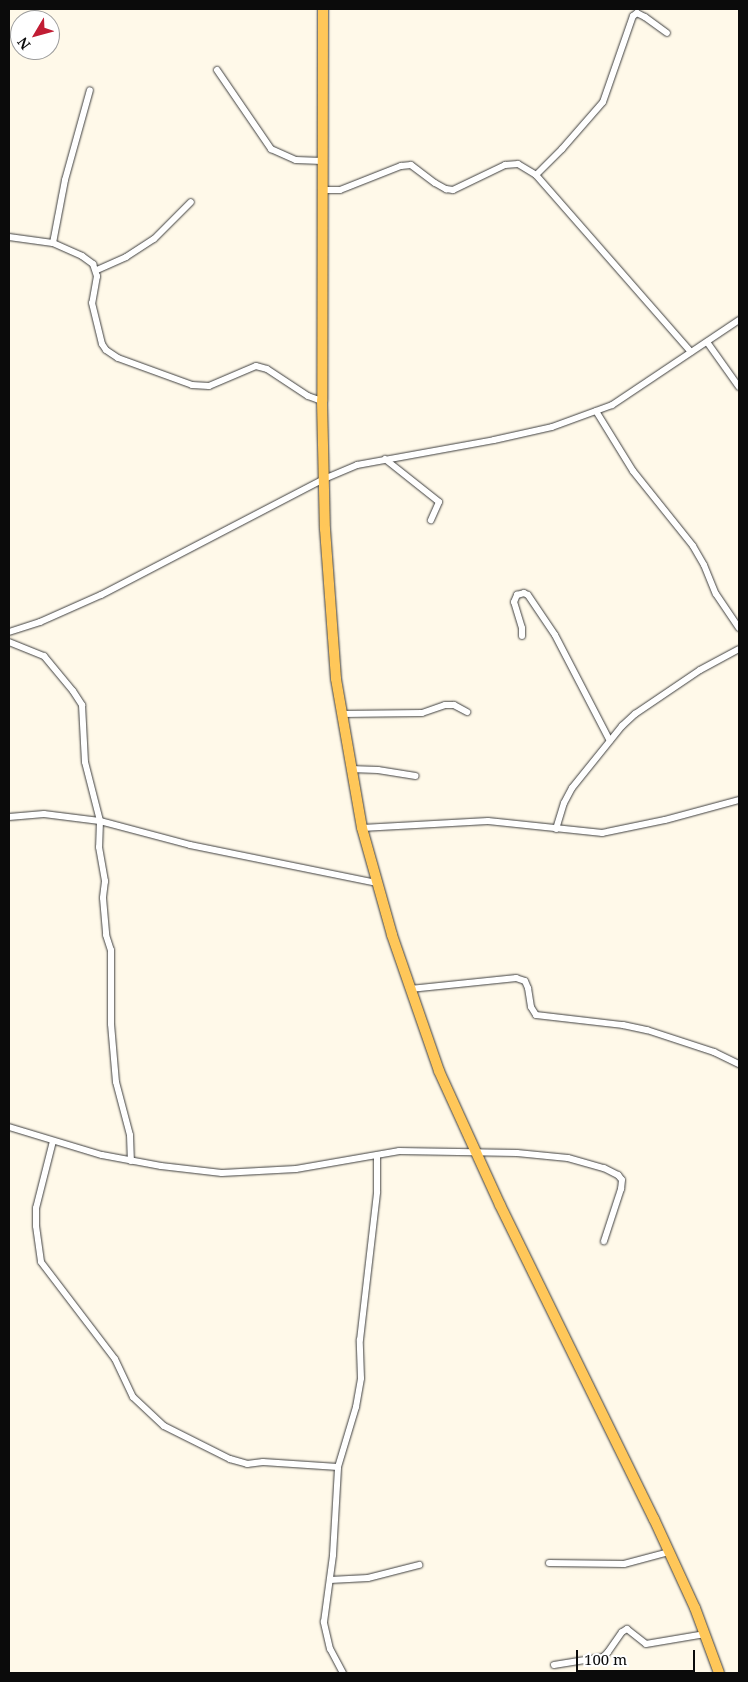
<!DOCTYPE html>
<html>
<head>
<meta charset="utf-8">
<style>
	body { margin:0 }
	#map { position:relative; width:748px; height:1682px; overflow:hidden; background:#fff9e9; font-family:"Noto Serif",serif }
	div>[style] { position:absolute }
	.roads { filter:drop-shadow(0 0 1px #3e3e3e) drop-shadow(0 0 1px #3e3e3e) }
	.street>* { height:6px; margin:-3px; padding:0 3px; transform-origin:3px; border-radius:3px; background:#fff }
	.primary>* { height:10px; margin:-5px; padding:0 5px; transform-origin:5px; border-radius:5px; background:#ffc759 }
	span { translate:-50% -50%; white-space:nowrap; text-align:center; line-height:1.15; -webkit-text-stroke:5px #fff; paint-order:stroke }
	.frame { position:absolute; inset:0; border:10px solid #0b0b0b; pointer-events:none }
	.north { position:absolute; left:10px; top:10px; width:50px; height:50px; box-sizing:border-box; background:#fff; border:1px solid #9d9d9d; border-radius:50%; rotate:233deg; font-size:14px; font-weight:700; line-height:20px; text-align:center; color:#0b0b0b }
	.north::after { content:''; display:block; margin:auto; width:18px; height:22px; background:#c11d34; clip-path:polygon(50% 0,100% 100%,50% 72%,0 100%) }
	.scale { position:absolute; left:576px; top:1650px; width:119px; height:22px; box-sizing:border-box; border:2px solid #0b0b0b; border-top:0; padding-left:6px; font-size:15px; line-height:18px; white-space:nowrap; color:#0b0b0b; -webkit-text-stroke:4px #fff; paint-order:stroke }
</style>
</head>
<body>
<div id="map">
	<div class="roads">
		<div class="street">
			<div style="left:217px;top:70px;width:96px;rotate:55.6deg"></div>
			<div style="left:271px;top:149px;width:27px;rotate:24deg"></div>
			<div style="left:296px;top:160px;width:26px;rotate:2deg"></div>
			<div style="left:536px;top:175px;width:37px;rotate:-45deg"></div>
			<div style="left:562px;top:149px;width:62px;rotate:-48.9deg"></div>
			<div style="left:603px;top:102px;width:91px;rotate:-70.8deg"></div>
			<div style="left:633px;top:16px;width:5px;rotate:-37deg"></div>
			<div style="left:637px;top:13px;width:9px;rotate:27deg"></div>
			<div style="left:645px;top:17px;width:27px;rotate:36deg"></div>
			<div style="left:323px;top:190px;width:17px"></div>
			<div style="left:340px;top:190px;width:66px;rotate:-21.5deg"></div>
			<div style="left:401px;top:166px;width:10px;rotate:-6deg"></div>
			<div style="left:411px;top:165px;width:30px;rotate:37deg"></div>
			<div style="left:435px;top:183px;width:13px;rotate:29deg"></div>
			<div style="left:446px;top:189px;width:7px;rotate:8deg"></div>
			<div style="left:453px;top:190px;width:58px;rotate:-25.7deg"></div>
			<div style="left:505px;top:165px;width:13px;rotate:-4deg"></div>
			<div style="left:518px;top:164px;width:21px;rotate:31deg"></div>
			<div style="left:536px;top:175px;width:235px;rotate:48.8deg"></div>
			<div style="left:9px;top:237px;width:44px;rotate:7.8deg"></div>
			<div style="left:53px;top:243px;width:32px;rotate:24deg"></div>
			<div style="left:82px;top:256px;width:14px;rotate:36deg"></div>
			<div style="left:93px;top:264px;width:13px;rotate:72deg"></div>
			<div style="left:97px;top:276px;width:27px;rotate:100deg"></div>
			<div style="left:92px;top:303px;width:42px;rotate:76.3deg"></div>
			<div style="left:102px;top:344px;width:7px;rotate:56deg"></div>
			<div style="left:106px;top:350px;width:14px;rotate:34deg"></div>
			<div style="left:118px;top:358px;width:79px;rotate:20deg"></div>
			<div style="left:192px;top:385px;width:17px;rotate:3deg"></div>
			<div style="left:209px;top:386px;width:51px;rotate:-23.1deg"></div>
			<div style="left:256px;top:366px;width:11px;rotate:15deg"></div>
			<div style="left:267px;top:369px;width:49px;rotate:33.4deg"></div>
			<div style="left:308px;top:396px;width:15px;rotate:20deg"></div>
			<div style="left:53px;top:243px;width:64px;rotate:-79.2deg"></div>
			<div style="left:65px;top:180px;width:93px;rotate:-74.5deg"></div>
			<div style="left:97px;top:270px;width:32px;rotate:-24deg"></div>
			<div style="left:126px;top:257px;width:33px;rotate:-33deg"></div>
			<div style="left:154px;top:239px;width:52px;rotate:-45deg"></div>
			<div style="left:707px;top:342px;width:55px;rotate:54.6deg"></div>
			<div style="left:596px;top:411px;width:70px;rotate:58.3deg"></div>
			<div style="left:633px;top:471px;width:96px;rotate:51.3deg"></div>
			<div style="left:693px;top:546px;width:22px;rotate:60deg"></div>
			<div style="left:704px;top:565px;width:31px;rotate:68deg"></div>
			<div style="left:716px;top:594px;width:41px;rotate:55.9deg"></div>
			<div style="left:385px;top:459px;width:69px;rotate:38.5deg"></div>
			<div style="left:439px;top:502px;width:20px;rotate:114deg"></div>
			<div style="left:9px;top:632px;width:33px;rotate:-18deg"></div>
			<div style="left:40px;top:622px;width:67px;rotate:-23.9deg"></div>
			<div style="left:101px;top:595px;width:251px;rotate:-27.5deg"></div>
			<div style="left:324px;top:479px;width:36px;rotate:-23deg"></div>
			<div style="left:357px;top:465px;width:139px;rotate:-10.3deg"></div>
			<div style="left:494px;top:440px;width:59px;rotate:-12.6deg"></div>
			<div style="left:552px;top:427px;width:64px;rotate:-20.1deg"></div>
			<div style="left:612px;top:405px;width:153px;rotate:-33.8deg"></div>
			<div style="left:522px;top:636px;width:8px;rotate:-90deg"></div>
			<div style="left:522px;top:628px;width:27px;rotate:-107deg"></div>
			<div style="left:514px;top:602px;width:8px;rotate:-67deg"></div>
			<div style="left:517px;top:595px;width:7px;rotate:-16deg"></div>
			<div style="left:524px;top:593px;width:4px;rotate:27deg"></div>
			<div style="left:528px;top:595px;width:48px;rotate:56deg"></div>
			<div style="left:555px;top:635px;width:119px;rotate:62.6deg"></div>
			<div style="left:9px;top:642px;width:38px;rotate:22deg"></div>
			<div style="left:44px;top:656px;width:45px;rotate:50.4deg"></div>
			<div style="left:73px;top:691px;width:17px;rotate:57deg"></div>
			<div style="left:82px;top:705px;width:57px;rotate:87deg"></div>
			<div style="left:85px;top:762px;width:61px;rotate:75.7deg"></div>
			<div style="left:100px;top:821px;width:26px;rotate:92deg"></div>
			<div style="left:99px;top:847px;width:35px;rotate:80deg"></div>
			<div style="left:105px;top:881px;width:17px;rotate:97deg"></div>
			<div style="left:103px;top:898px;width:37px;rotate:85deg"></div>
			<div style="left:106px;top:935px;width:16px;rotate:72deg"></div>
			<div style="left:111px;top:950px;width:74px;rotate:90deg"></div>
			<div style="left:111px;top:1024px;width:58px;rotate:85.1deg"></div>
			<div style="left:116px;top:1082px;width:55px;rotate:75.2deg"></div>
			<div style="left:130px;top:1135px;width:26px;rotate:88deg"></div>
			<div style="left:342px;top:714px;width:80px;rotate:-0.7deg"></div>
			<div style="left:422px;top:713px;width:24px;rotate:-19deg"></div>
			<div style="left:445px;top:705px;width:9px"></div>
			<div style="left:454px;top:705px;width:15px;rotate:28deg"></div>
			<div style="left:350px;top:769px;width:28px;rotate:2deg"></div>
			<div style="left:378px;top:770px;width:38px;rotate:9deg"></div>
			<div style="left:9px;top:817px;width:35px;rotate:-5deg"></div>
			<div style="left:44px;top:814px;width:56px;rotate:7.1deg"></div>
			<div style="left:100px;top:821px;width:93px;rotate:14.9deg"></div>
			<div style="left:190px;top:845px;width:190px;rotate:11.5deg"></div>
			<div style="left:362px;top:828px;width:126px;rotate:-3.2deg"></div>
			<div style="left:488px;top:821px;width:115px;rotate:6deg"></div>
			<div style="left:602px;top:833px;width:64px;rotate:-11.7deg"></div>
			<div style="left:665px;top:820px;width:77px;rotate:-15.1deg"></div>
			<div style="left:556px;top:829px;width:27px;rotate:-73deg"></div>
			<div style="left:564px;top:803px;width:17px;rotate:-62deg"></div>
			<div style="left:572px;top:788px;width:80px;rotate:-51.1deg"></div>
			<div style="left:622px;top:726px;width:18px;rotate:-43deg"></div>
			<div style="left:635px;top:714px;width:78px;rotate:-34.1deg"></div>
			<div style="left:700px;top:670px;width:44px;rotate:-28.3deg"></div>
			<div style="left:410px;top:989px;width:107px;rotate:-5.9deg"></div>
			<div style="left:516px;top:978px;width:9px;rotate:18deg"></div>
			<div style="left:525px;top:981px;width:8px;rotate:67deg"></div>
			<div style="left:528px;top:988px;width:19px;rotate:81deg"></div>
			<div style="left:531px;top:1007px;width:9px;rotate:58deg"></div>
			<div style="left:536px;top:1015px;width:88px;rotate:6.6deg"></div>
			<div style="left:623px;top:1025px;width:25px;rotate:12deg"></div>
			<div style="left:647px;top:1030px;width:71px;rotate:18.2deg"></div>
			<div style="left:714px;top:1052px;width:28px;rotate:26deg"></div>
			<div style="left:9px;top:1127px;width:97px;rotate:16.8deg"></div>
			<div style="left:102px;top:1155px;width:60px;rotate:10.6deg"></div>
			<div style="left:161px;top:1166px;width:61px;rotate:6.5deg"></div>
			<div style="left:222px;top:1173px;width:74px;rotate:-3.1deg"></div>
			<div style="left:296px;top:1169px;width:105px;rotate:-9.9deg"></div>
			<div style="left:399px;top:1151px;width:118px;rotate:1deg"></div>
			<div style="left:517px;top:1153px;width:51px;rotate:5.6deg"></div>
			<div style="left:568px;top:1158px;width:37px;rotate:16deg"></div>
			<div style="left:604px;top:1168px;width:16px;rotate:27deg"></div>
			<div style="left:618px;top:1175px;width:6px;rotate:51deg"></div>
			<div style="left:622px;top:1180px;width:9px;rotate:96deg"></div>
			<div style="left:621px;top:1189px;width:55px;rotate:108.1deg"></div>
			<div style="left:53px;top:1141px;width:69px;rotate:104.2deg"></div>
			<div style="left:36px;top:1208px;width:18px;rotate:90deg"></div>
			<div style="left:36px;top:1226px;width:36px;rotate:82deg"></div>
			<div style="left:41px;top:1262px;width:122px;rotate:52.7deg"></div>
			<div style="left:115px;top:1359px;width:42px;rotate:64.7deg"></div>
			<div style="left:133px;top:1397px;width:42px;rotate:43.1deg"></div>
			<div style="left:164px;top:1426px;width:74px;rotate:26.6deg"></div>
			<div style="left:230px;top:1459px;width:18px;rotate:16deg"></div>
			<div style="left:247px;top:1464px;width:16px;rotate:-7deg"></div>
			<div style="left:263px;top:1462px;width:75px;rotate:3.8deg"></div>
			<div style="left:549px;top:1563px;width:75px;rotate:0.8deg"></div>
			<div style="left:624px;top:1564px;width:47px;rotate:-14.9deg"></div>
			<div style="left:330px;top:1580px;width:38px;rotate:-3deg"></div>
			<div style="left:368px;top:1578px;width:53px;rotate:-14.3deg"></div>
			<div style="left:554px;top:1665px;width:50px;rotate:-9.3deg"></div>
			<div style="left:603px;top:1657px;width:7px;rotate:-45deg"></div>
			<div style="left:608px;top:1652px;width:24px;rotate:-55deg"></div>
			<div style="left:622px;top:1632px;width:6px;rotate:-31deg"></div>
			<div style="left:627px;top:1629px;width:24px;rotate:38deg"></div>
			<div style="left:646px;top:1644px;width:60px;rotate:-9.6deg"></div>
			<div style="left:343px;top:1673px;width:27px;rotate:-118deg"></div>
			<div style="left:330px;top:1649px;width:28px;rotate:-103deg"></div>
			<div style="left:324px;top:1622px;width:68px;rotate:-82.3deg"></div>
			<div style="left:333px;top:1555px;width:88px;rotate:-86.7deg"></div>
			<div style="left:338px;top:1467px;width:63px;rotate:-73.3deg"></div>
			<div style="left:356px;top:1407px;width:29px;rotate:-80deg"></div>
			<div style="left:361px;top:1378px;width:38px;rotate:-92deg"></div>
			<div style="left:360px;top:1340px;width:149px;rotate:-83.4deg"></div>
			<div style="left:377px;top:1192px;width:36px;rotate:-90deg"></div>
		</div>
		<div class="primary">
			<div style="left:323px;top:9px;width:392px;rotate:90.1deg"></div>
			<div style="left:322px;top:401px;width:128px;rotate:88.7deg"></div>
			<div style="left:325px;top:529px;width:150px;rotate:85.8deg"></div>
			<div style="left:336px;top:679px;width:151px;rotate:80.1deg"></div>
			<div style="left:362px;top:828px;width:111px;rotate:74.3deg"></div>
			<div style="left:392px;top:935px;width:144px;rotate:70.9deg"></div>
			<div style="left:439px;top:1071px;width:147px;rotate:65.5deg"></div>
			<div style="left:500px;top:1205px;width:350px;rotate:63.9deg"></div>
			<div style="left:654px;top:1519px;width:98px;rotate:65.3deg"></div>
			<div style="left:695px;top:1608px;width:69px;rotate:69.7deg"></div>
		</div>
	</div>
	<div class="frame"></div>
	<div class="north">N</div>
	<div class="scale">100 m</div>
</div>
</body>
</html>
